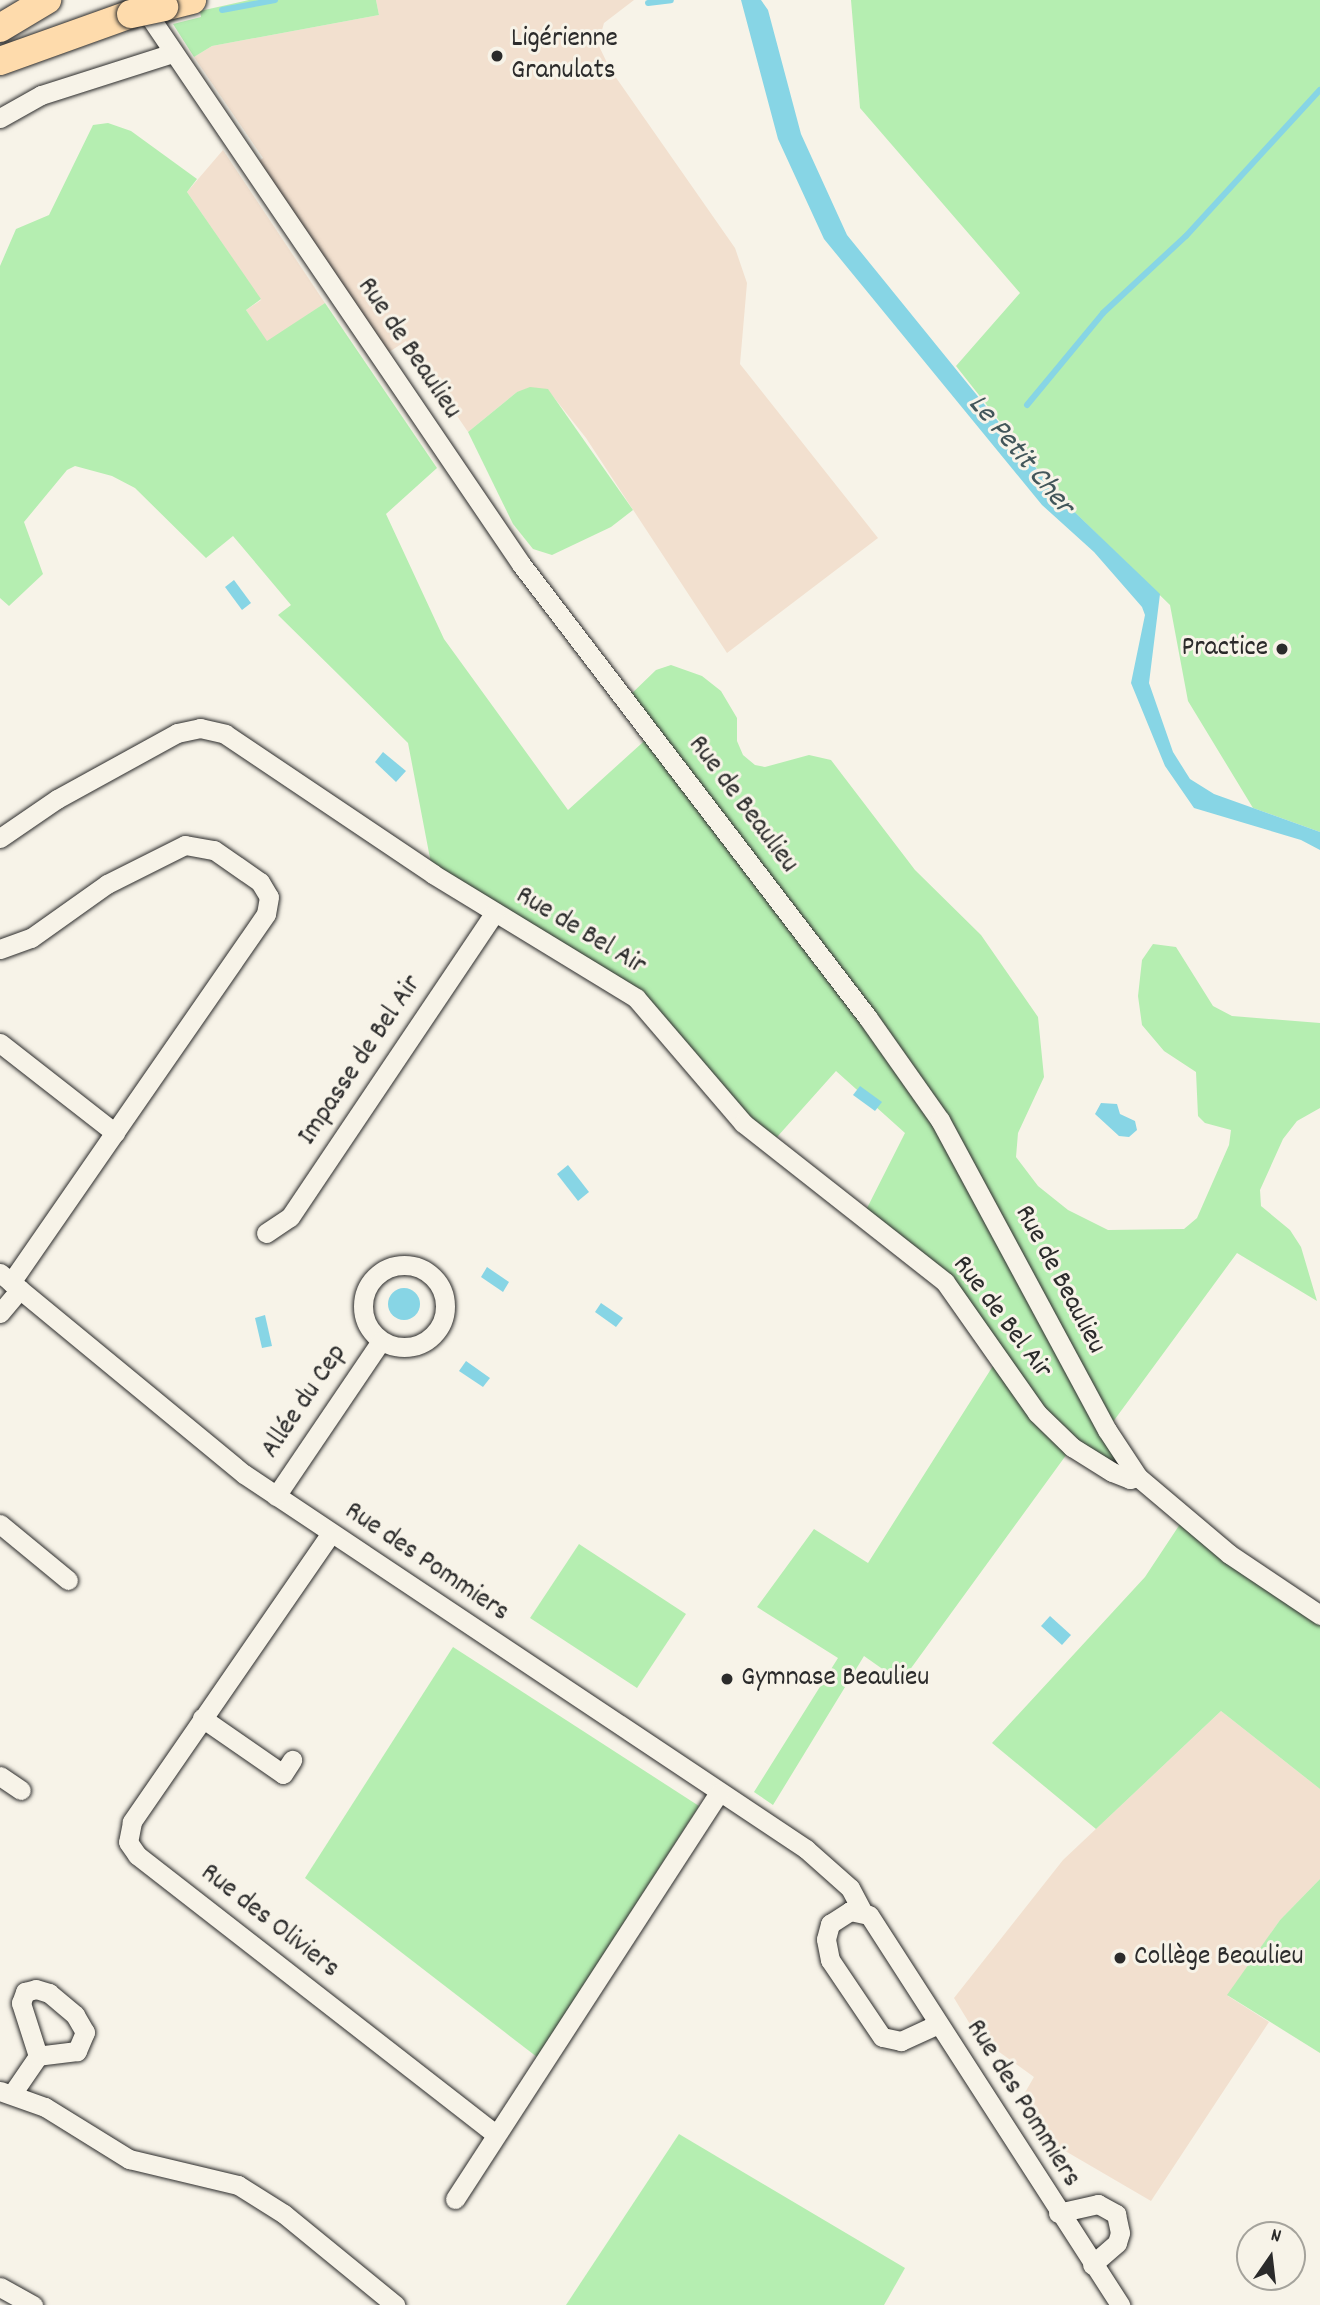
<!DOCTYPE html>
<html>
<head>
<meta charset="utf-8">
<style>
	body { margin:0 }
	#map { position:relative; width:1320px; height:2305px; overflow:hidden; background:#f7f3e8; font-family:Dekko,sans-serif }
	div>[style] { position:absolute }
	.built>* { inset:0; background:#f2e0cf }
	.green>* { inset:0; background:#b5eeb1 }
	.water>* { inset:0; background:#87d5e5 }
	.round { border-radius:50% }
	.stream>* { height:6px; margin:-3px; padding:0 3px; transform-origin:3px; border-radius:3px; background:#87d5e5 }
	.roads { filter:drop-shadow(0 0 2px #2b2b2b) drop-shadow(0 0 2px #2b2b2b) }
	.minor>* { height:19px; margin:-9.5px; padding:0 9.5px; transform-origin:9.5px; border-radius:9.5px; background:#f7f3e8 }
	.minor>.ring { margin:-9.5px; padding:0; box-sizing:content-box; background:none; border:19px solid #f7f3e8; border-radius:50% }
	.highway>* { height:28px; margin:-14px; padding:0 14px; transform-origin:14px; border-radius:14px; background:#fedbac }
	.bridges { filter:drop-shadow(0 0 2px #2b2b2b) drop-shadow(0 0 2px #2b2b2b) }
	.highway-bridge>* { height:28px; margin:-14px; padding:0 14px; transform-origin:14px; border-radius:14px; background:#fedbac }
	.dots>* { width:19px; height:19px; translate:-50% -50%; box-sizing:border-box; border:4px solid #f7f3e8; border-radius:50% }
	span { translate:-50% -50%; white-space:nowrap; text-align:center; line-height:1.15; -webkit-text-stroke:6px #f7f3e8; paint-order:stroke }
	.poi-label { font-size:28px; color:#2b2b2b }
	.left { translate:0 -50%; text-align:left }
	.right { translate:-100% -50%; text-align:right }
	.street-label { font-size:28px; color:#2b2b2b }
	.water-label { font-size:30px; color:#42565a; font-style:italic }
	.north { position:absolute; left:1236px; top:2221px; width:70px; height:70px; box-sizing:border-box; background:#f7f3e8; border:2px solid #a5a39c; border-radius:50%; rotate:14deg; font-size:19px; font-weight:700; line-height:28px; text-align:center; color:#2b2b2b }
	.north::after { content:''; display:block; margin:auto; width:24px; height:32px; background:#2b2b2b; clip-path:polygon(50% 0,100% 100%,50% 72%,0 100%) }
</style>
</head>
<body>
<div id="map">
	<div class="built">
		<div style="clip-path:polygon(376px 0,634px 0,604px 23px,598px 44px,610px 69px,735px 248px,747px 283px,740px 364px,878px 538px,727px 653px,586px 438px,548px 390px,517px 392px,468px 432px,406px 341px,386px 354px,257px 163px,263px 158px,194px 57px,212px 46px,379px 15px)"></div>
		<div style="clip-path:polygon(223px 150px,325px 303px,267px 342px,246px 310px,261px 300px,187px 192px)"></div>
		<div style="clip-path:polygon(1221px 1711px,1320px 1789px,1320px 1879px,1280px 1920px,1228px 1996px,1269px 2022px,1151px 2201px,1055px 2145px,1023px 2096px,1034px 2077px,995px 2049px,987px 2052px,954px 1998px,1063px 1860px)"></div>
	</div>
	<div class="green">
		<div style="clip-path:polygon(249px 0,376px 0,379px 15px,212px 46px,194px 57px,173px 24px,201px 17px,200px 11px)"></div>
		<div style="clip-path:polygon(851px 0,1320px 0,1320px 832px,1253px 808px,1188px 701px,1170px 605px,1062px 500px,956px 366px,1020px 293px,860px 108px)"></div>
		<div style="clip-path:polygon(108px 123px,131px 131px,197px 179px,187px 192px,261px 299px,246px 310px,267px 341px,325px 303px,437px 468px,386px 514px,444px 639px,568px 810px,652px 734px,626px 699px,656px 670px,671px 665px,702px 676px,721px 691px,737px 718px,737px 741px,743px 755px,755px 765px,765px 767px,809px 755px,831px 760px,915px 870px,981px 935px,1038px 1017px,1044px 1077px,1018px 1133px,1016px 1157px,1038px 1186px,1068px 1210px,1108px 1230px,1184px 1229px,1197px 1218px,1229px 1145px,1231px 1130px,1205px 1123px,1198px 1116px,1196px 1072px,1164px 1051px,1142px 1025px,1138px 996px,1142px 960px,1153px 944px,1176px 947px,1213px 1006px,1232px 1016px,1320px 1023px,1320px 1108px,1297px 1121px,1283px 1139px,1260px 1190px,1261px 1206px,1290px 1230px,1301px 1247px,1317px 1301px,1237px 1253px,1107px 1430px,1138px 1477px,1072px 1447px,901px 1682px,864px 1656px,773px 1805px,754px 1792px,838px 1658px,757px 1607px,814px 1529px,868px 1563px,998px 1358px,945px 1282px,863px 1216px,905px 1133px,836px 1071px,769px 1146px,660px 1022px,433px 874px,408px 743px,278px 615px,291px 605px,233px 536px,206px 558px,135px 488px,112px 476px,75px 466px,67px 470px,24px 522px,43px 574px,9px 606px,0 598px,0 266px,16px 229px,49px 215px,93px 125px)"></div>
		<div style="clip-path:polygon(530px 387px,548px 389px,633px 510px,611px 527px,552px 555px,533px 549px,513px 524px,468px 432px,517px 392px)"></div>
		<div style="clip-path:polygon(1184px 1518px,1320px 1615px,1320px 1789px,1221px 1711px,1096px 1829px,992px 1743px,1145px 1577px)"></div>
		<div style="clip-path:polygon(579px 1544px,686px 1614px,637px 1688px,530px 1618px)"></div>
		<div style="clip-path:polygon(453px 1647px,699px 1806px,537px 2057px,305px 1878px)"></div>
		<div style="clip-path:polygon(1320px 1879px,1320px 2053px,1227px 1995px,1280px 1920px)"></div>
		<div style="clip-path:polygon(679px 2134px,905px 2268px,884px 2305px,566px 2305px)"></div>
	</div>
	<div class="water">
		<div style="clip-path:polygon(741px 0,761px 0,768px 10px,801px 134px,847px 235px,1062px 500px,1160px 594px,1149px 683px,1173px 752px,1190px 779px,1214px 794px,1320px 832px,1320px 850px,1301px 840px,1194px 808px,1165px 766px,1131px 683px,1145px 615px,1142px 607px,1094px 552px,1042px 505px,824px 239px,778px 139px)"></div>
		<div style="clip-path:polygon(234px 580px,251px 603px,242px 610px,225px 587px)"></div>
		<div style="clip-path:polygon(383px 752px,406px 771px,396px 782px,375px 762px)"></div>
		<div style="clip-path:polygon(860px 1086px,882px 1102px,875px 1111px,853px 1095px)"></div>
		<div style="clip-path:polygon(1101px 1103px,1117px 1104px,1120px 1114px,1135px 1121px,1137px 1130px,1129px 1137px,1119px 1136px,1095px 1114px)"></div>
		<div style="clip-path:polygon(568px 1165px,589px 1192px,578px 1201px,557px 1174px)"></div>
		<div style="clip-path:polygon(487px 1267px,509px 1282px,503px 1292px,481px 1277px)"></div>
		<div class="round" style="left:388px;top:1288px;width:32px;height:32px"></div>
		<div style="clip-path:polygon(601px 1303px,623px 1318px,616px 1327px,595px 1312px)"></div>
		<div style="clip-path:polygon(265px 1315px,272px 1346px,262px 1348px,255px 1318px)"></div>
		<div style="clip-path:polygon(466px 1361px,490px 1378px,483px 1387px,459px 1371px)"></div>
		<div style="clip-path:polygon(1050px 1616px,1071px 1635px,1062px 1645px,1041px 1626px)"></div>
	</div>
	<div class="stream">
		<div style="left:648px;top:3px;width:23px;rotate:-7deg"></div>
		<div style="left:222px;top:10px;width:54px;rotate:-10.7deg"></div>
		<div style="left:1027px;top:405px;width:119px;rotate:-50.4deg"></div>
		<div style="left:1103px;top:313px;width:113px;rotate:-42.9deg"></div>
		<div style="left:1186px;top:236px;width:198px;rotate:-47.5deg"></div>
	</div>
	<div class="roads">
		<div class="minor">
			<div style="left:139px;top:1px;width:680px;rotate:55.84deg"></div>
			<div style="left:521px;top:564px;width:571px;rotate:52.61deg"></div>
			<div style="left:868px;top:1018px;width:125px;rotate:54.8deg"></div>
			<div style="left:940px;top:1120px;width:352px;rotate:61.7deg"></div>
			<div style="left:1107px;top:1430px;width:56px;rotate:56.6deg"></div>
			<div style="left:1138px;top:1477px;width:119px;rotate:40.2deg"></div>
			<div style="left:1229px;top:1554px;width:110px;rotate:33.8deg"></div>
			<div style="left:0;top:118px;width:47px;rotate:-29.3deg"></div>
			<div style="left:41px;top:95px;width:139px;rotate:-17.7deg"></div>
			<div style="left:0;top:838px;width:69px;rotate:-34.4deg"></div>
			<div style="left:57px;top:799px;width:137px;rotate:-28.8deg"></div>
			<div style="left:177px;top:733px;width:24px;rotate:-12deg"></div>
			<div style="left:200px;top:728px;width:26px;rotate:13deg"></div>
			<div style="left:225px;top:734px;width:251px;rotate:33.9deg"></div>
			<div style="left:433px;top:874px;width:238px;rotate:31.4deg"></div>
			<div style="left:636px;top:998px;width:165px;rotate:49.4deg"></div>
			<div style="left:743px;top:1123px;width:257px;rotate:38.2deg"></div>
			<div style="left:945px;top:1282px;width:160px;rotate:54.9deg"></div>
			<div style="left:1037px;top:1413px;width:49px;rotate:44.2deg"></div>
			<div style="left:1072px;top:1447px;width:47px;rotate:32deg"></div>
			<div style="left:1112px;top:1472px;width:19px;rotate:21deg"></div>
			<div style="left:1130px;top:1479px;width:8px;rotate:-14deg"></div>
			<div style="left:0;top:949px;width:33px;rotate:-20deg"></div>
			<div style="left:31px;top:938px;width:93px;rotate:-35.4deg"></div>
			<div style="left:107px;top:884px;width:87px;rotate:-26.6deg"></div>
			<div style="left:185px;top:845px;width:29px;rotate:10deg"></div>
			<div style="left:214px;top:850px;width:56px;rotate:34.8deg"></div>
			<div style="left:260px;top:882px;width:17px;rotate:59deg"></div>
			<div style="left:269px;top:897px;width:17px;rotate:100deg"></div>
			<div style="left:266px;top:914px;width:448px;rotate:124.7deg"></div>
			<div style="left:0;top:1043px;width:146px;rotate:38deg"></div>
			<div style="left:266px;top:1233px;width:29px;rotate:-34deg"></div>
			<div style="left:290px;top:1217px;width:367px;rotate:-56.1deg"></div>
			<div class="ring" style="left:363px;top:1265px;width:63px;height:63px"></div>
			<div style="left:0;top:1273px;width:316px;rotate:39.5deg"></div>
			<div style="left:244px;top:1474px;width:676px;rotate:33.71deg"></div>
			<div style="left:806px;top:1849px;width:59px;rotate:41.6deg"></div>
			<div style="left:850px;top:1888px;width:26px;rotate:62deg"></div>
			<div style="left:0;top:1313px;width:31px;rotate:-50deg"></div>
			<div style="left:276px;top:1496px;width:187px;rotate:-55.9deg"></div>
			<div style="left:0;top:1524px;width:88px;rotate:39.5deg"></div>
			<div style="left:331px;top:1533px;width:351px;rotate:124.6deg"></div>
			<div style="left:132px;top:1822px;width:20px;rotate:101deg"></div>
			<div style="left:128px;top:1842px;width:16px;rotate:55deg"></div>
			<div style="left:137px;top:1855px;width:454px;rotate:37.9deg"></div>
			<div style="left:202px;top:1718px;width:98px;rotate:34.7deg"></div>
			<div style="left:283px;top:1774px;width:17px;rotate:-57deg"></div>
			<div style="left:0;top:1776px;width:25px;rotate:34deg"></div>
			<div style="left:938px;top:2024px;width:41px;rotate:155.3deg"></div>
			<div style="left:901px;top:2041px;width:19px;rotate:-168deg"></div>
			<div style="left:882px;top:2037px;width:93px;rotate:-124deg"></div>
			<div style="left:830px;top:1960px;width:21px;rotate:-101deg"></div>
			<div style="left:826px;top:1939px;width:16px;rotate:-75deg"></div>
			<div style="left:830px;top:1924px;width:24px;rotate:-33deg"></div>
			<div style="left:850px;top:1911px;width:19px;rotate:12deg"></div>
			<div style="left:869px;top:1915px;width:464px;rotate:57.2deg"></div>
			<div style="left:0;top:2091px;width:48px;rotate:19.6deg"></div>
			<div style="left:45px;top:2107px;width:99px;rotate:31.8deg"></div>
			<div style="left:129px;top:2159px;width:112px;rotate:13.4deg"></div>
			<div style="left:238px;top:2185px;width:54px;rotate:32.2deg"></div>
			<div style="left:284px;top:2214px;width:144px;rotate:39.3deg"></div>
			<div style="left:12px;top:2094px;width:46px;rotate:-55.6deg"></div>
			<div style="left:38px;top:2056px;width:56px;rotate:-107.8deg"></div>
			<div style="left:21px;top:2003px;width:12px;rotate:-70deg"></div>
			<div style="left:25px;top:1992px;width:11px;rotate:-15deg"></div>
			<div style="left:36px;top:1989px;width:14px;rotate:17deg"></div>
			<div style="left:49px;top:1993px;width:34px;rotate:40deg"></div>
			<div style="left:75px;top:2015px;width:20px;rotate:60deg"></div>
			<div style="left:85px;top:2032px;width:21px;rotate:113deg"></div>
			<div style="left:77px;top:2051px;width:39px;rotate:173deg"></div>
			<div style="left:455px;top:2199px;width:484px;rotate:-57deg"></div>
			<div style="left:1058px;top:2213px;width:41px;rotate:-12.7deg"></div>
			<div style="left:1098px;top:2204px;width:21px;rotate:29deg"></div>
			<div style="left:1116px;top:2214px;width:19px;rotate:78deg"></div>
			<div style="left:1120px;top:2233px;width:10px;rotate:107deg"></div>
			<div style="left:1117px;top:2243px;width:33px;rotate:139deg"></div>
			<div style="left:0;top:2287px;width:38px;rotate:29deg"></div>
		</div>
		<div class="highway">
			<div style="left:164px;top:7px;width:29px;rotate:-14deg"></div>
			<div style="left:0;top:28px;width:55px;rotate:-30.8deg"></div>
			<div style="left:0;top:61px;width:139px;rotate:-19.7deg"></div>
		</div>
	</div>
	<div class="bridges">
		<div class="highway-bridge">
			<div style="left:131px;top:14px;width:34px;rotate:-12deg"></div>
		</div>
	</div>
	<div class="dots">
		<div style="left:497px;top:56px;background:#2b2b2b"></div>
		<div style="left:1282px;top:649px;background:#2b2b2b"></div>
		<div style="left:727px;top:1679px;background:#2b2b2b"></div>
		<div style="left:1120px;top:1958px;background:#2b2b2b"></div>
	</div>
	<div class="poi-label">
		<span class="left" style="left:511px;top:56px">Ligérienne<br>Granulats</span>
		<span class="right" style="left:1268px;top:649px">Practice</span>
		<span class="left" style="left:741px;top:1679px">Gymnase Beaulieu</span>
		<span class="left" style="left:1134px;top:1958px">Collège Beaulieu</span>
	</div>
	<div class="street-label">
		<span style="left:408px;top:349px;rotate:56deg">Rue de Beaulieu</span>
		<span style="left:742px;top:805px;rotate:53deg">Rue de Beaulieu</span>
		<span style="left:580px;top:932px;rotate:31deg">Rue de Bel Air</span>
		<span style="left:361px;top:1061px;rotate:-56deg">Impasse de Bel Air</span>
		<span style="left:1059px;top:1280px;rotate:62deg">Rue de Beaulieu</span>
		<span style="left:1001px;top:1318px;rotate:53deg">Rue de Bel Air</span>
		<span style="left:305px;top:1402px;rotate:-56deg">Allée du Cep</span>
		<span style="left:426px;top:1563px;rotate:34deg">Rue des Pommiers</span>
		<span style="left:269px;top:1922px;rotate:38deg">Rue des Oliviers</span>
		<span style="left:1022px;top:2104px;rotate:58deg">Rue des Pommiers</span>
	</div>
	<div class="water-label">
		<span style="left:1019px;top:456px;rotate:50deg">Le Petit Cher</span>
	</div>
	<div class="north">N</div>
</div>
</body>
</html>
